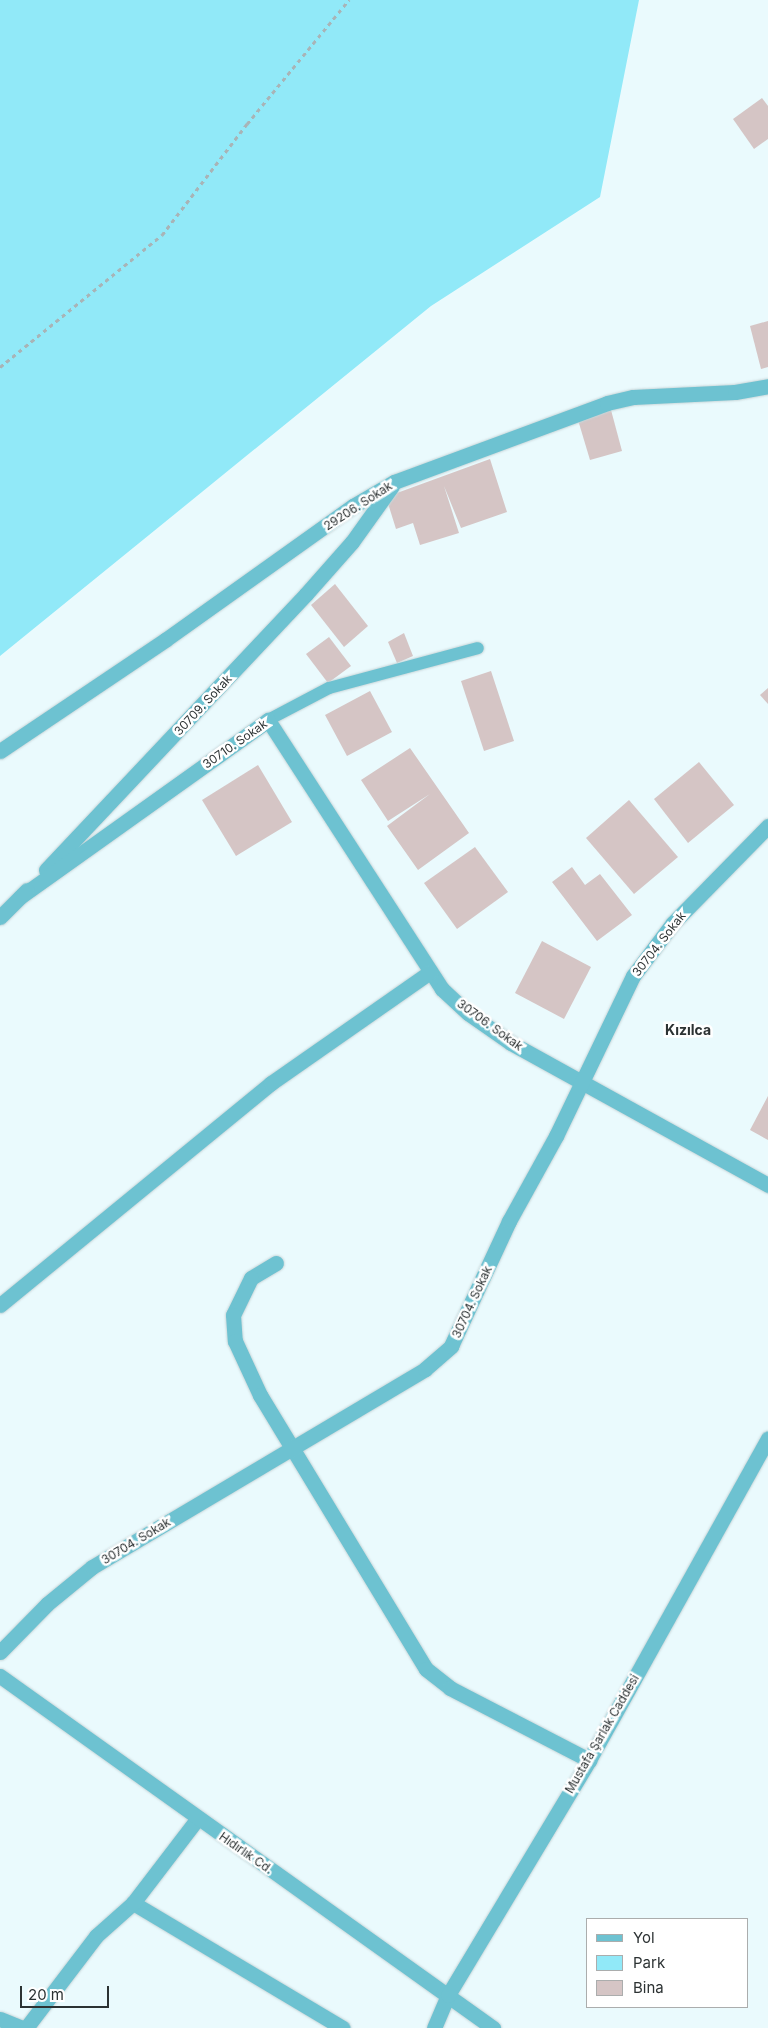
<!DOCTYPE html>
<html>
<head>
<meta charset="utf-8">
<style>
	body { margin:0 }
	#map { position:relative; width:768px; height:2028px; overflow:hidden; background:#eafafd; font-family:Inter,sans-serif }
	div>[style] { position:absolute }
	.green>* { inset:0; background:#91e9f8 }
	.building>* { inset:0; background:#d5c5c5 }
	.path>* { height:3px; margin-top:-1.5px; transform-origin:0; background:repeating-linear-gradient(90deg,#a8b4b7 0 4px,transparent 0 8px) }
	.roads { filter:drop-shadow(0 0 1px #c8d6d9) drop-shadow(0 0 1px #c8d6d9) }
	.service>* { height:12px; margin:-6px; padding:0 6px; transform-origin:6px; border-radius:6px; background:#6dc2d1 }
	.minor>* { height:15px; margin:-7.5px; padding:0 7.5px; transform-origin:7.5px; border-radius:7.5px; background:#6dc2d1 }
	.tertiary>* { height:15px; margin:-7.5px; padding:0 7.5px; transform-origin:7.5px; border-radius:7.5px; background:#6dc2d1 }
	span { translate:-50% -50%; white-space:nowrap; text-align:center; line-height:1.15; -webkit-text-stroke:5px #fff; paint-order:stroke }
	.street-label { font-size:12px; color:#2c3233 }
	.neighbourhood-label { font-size:14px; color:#2c3233; font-weight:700 }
	.legend { position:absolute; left:586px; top:1918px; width:162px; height:90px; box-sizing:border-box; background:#fff; border:1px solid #abadad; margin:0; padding:6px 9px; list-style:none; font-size:15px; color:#2c3233 }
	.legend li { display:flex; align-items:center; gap:10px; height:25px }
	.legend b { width:25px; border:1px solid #abadad }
	.scale { position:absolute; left:20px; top:1986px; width:89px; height:22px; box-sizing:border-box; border:2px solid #2c3233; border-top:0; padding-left:6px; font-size:15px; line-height:18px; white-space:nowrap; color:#2c3233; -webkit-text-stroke:4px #fff; paint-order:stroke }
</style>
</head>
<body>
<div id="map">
	<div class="green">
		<div style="clip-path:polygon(0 0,639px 0,600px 197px,431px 306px,0 656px)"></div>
	</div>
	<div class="building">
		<div style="clip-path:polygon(762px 98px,768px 106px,768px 139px,754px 149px,733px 119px)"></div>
		<div style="clip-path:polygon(768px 321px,768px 367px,761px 369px,750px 326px)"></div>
		<div style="clip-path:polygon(611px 410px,622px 451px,590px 460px,578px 420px)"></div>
		<div style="clip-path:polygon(490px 459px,507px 512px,461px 528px,444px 486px,459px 533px,420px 545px,413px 523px,396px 529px,386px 497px)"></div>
		<div style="clip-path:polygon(335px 584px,368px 626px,344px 647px,311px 605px)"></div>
		<div style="clip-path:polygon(404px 633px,413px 656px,397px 663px,388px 642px)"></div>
		<div style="clip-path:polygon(329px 637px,351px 666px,328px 683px,306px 654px)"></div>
		<div style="clip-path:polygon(491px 671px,514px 741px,484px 751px,461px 681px)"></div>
		<div style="clip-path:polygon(768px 688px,768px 704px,760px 695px)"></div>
		<div style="clip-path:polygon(370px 691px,392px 732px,347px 756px,325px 715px)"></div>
		<div style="clip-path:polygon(410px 748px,469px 833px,418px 870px,387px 826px,430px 794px,388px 821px,361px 780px)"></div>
		<div style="clip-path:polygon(699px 762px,734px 805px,688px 843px,654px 799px)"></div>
		<div style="clip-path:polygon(258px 765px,292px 822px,236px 856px,202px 800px)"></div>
		<div style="clip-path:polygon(629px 800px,678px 857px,634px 894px,586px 838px)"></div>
		<div style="clip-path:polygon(475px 847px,508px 892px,457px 929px,424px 883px)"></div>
		<div style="clip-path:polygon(572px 867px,585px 885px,600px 874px,632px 915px,597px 941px,552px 882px)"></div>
		<div style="clip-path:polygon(542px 941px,591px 967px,564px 1019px,515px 993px)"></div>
		<div style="clip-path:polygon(768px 1096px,768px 1140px,750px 1130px)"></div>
	</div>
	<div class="path">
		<div style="left:0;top:367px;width:209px;rotate:-39.2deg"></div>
		<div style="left:162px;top:235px;width:140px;rotate:-52.6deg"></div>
		<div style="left:247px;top:124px;width:161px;rotate:-50.6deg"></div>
	</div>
	<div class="roads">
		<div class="service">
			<div style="left:268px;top:720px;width:69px;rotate:-27.7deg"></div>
			<div style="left:329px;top:688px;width:154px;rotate:-15deg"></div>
		</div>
		<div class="minor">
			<div style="left:0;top:751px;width:199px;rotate:-33.9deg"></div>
			<div style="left:165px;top:640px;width:231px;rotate:-35.5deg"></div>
			<div style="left:353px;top:506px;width:48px;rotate:-30.3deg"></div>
			<div style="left:394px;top:482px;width:227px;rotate:-20.3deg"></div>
			<div style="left:607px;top:403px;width:27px;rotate:-13deg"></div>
			<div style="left:633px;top:397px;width:102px;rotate:-2.8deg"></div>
			<div style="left:735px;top:392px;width:34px;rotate:-10deg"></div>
			<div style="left:46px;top:870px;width:379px;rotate:-46.7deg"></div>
			<div style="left:306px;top:594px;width:69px;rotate:-48.5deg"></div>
			<div style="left:352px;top:542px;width:69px;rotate:-54.5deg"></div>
			<div style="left:20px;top:897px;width:305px;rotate:-35.5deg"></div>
			<div style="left:268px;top:720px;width:320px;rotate:57.1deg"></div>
			<div style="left:442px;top:989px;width:35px;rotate:43deg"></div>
			<div style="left:468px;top:1013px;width:52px;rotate:34.9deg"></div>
			<div style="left:511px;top:1043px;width:294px;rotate:28.9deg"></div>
			<div style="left:0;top:917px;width:38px;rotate:-45deg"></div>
			<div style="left:276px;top:1263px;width:29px;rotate:149deg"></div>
			<div style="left:251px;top:1278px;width:41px;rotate:115.9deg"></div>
			<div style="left:233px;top:1315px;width:26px;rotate:86deg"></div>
			<div style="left:235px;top:1341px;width:60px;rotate:65.2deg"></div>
			<div style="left:260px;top:1395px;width:320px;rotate:58.8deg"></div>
			<div style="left:426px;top:1669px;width:31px;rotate:38deg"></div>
			<div style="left:450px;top:1688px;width:157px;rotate:27.4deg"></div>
			<div style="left:0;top:1305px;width:350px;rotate:-39.3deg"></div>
			<div style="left:271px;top:1083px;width:194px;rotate:-34.9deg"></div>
			<div style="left:0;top:1652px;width:67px;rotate:-45.6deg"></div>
			<div style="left:47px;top:1604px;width:58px;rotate:-39.4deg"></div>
			<div style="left:92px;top:1567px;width:387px;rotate:-30.7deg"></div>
			<div style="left:425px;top:1369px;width:35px;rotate:-41deg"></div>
			<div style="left:451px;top:1346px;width:138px;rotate:-65.1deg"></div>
			<div style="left:509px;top:1221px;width:97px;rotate:-61.1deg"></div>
			<div style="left:556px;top:1136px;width:178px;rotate:-64.3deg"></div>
			<div style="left:633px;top:976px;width:66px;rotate:-53deg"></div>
			<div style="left:673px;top:923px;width:136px;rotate:-45.6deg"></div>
			<div style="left:133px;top:1903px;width:244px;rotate:30.8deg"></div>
			<div style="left:0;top:2019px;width:24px;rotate:22deg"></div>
			<div style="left:26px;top:2028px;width:116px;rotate:-52.7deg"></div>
			<div style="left:96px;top:1936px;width:50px;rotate:-41.7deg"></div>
			<div style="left:133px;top:1903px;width:107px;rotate:-52.6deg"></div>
		</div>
		<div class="tertiary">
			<div style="left:0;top:1676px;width:606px;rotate:35.53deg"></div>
			<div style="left:434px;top:2028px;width:36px;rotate:-67deg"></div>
			<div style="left:448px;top:1995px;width:274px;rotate:-59deg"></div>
			<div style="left:589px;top:1760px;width:368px;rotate:-60.9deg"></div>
		</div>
	</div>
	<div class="street-label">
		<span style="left:358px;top:506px;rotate:-33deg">29206. Sokak</span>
		<span style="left:203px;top:705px;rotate:-47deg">30709. Sokak</span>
		<span style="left:235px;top:744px;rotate:-35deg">30710. Sokak</span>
		<span style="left:659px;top:944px;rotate:-52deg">30704. Sokak</span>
		<span style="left:490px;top:1025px;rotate:36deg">30706. Sokak</span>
		<span style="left:472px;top:1302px;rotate:-65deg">30704. Sokak</span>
		<span style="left:136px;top:1541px;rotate:-31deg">30704. Sokak</span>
		<span style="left:602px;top:1734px;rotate:-60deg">Mustafa Şarlak Caddesi</span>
		<span style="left:246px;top:1853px;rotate:35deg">Hıdırlık Cd.</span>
	</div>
	<div class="neighbourhood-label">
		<span style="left:688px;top:1030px">Kızılca</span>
	</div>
	<ul class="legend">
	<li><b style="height:6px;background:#6dc2d1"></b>Yol</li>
	<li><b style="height:14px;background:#91e9f8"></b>Park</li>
	<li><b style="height:14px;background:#d5c5c5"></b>Bina</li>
	</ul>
	<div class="scale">20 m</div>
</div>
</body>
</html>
